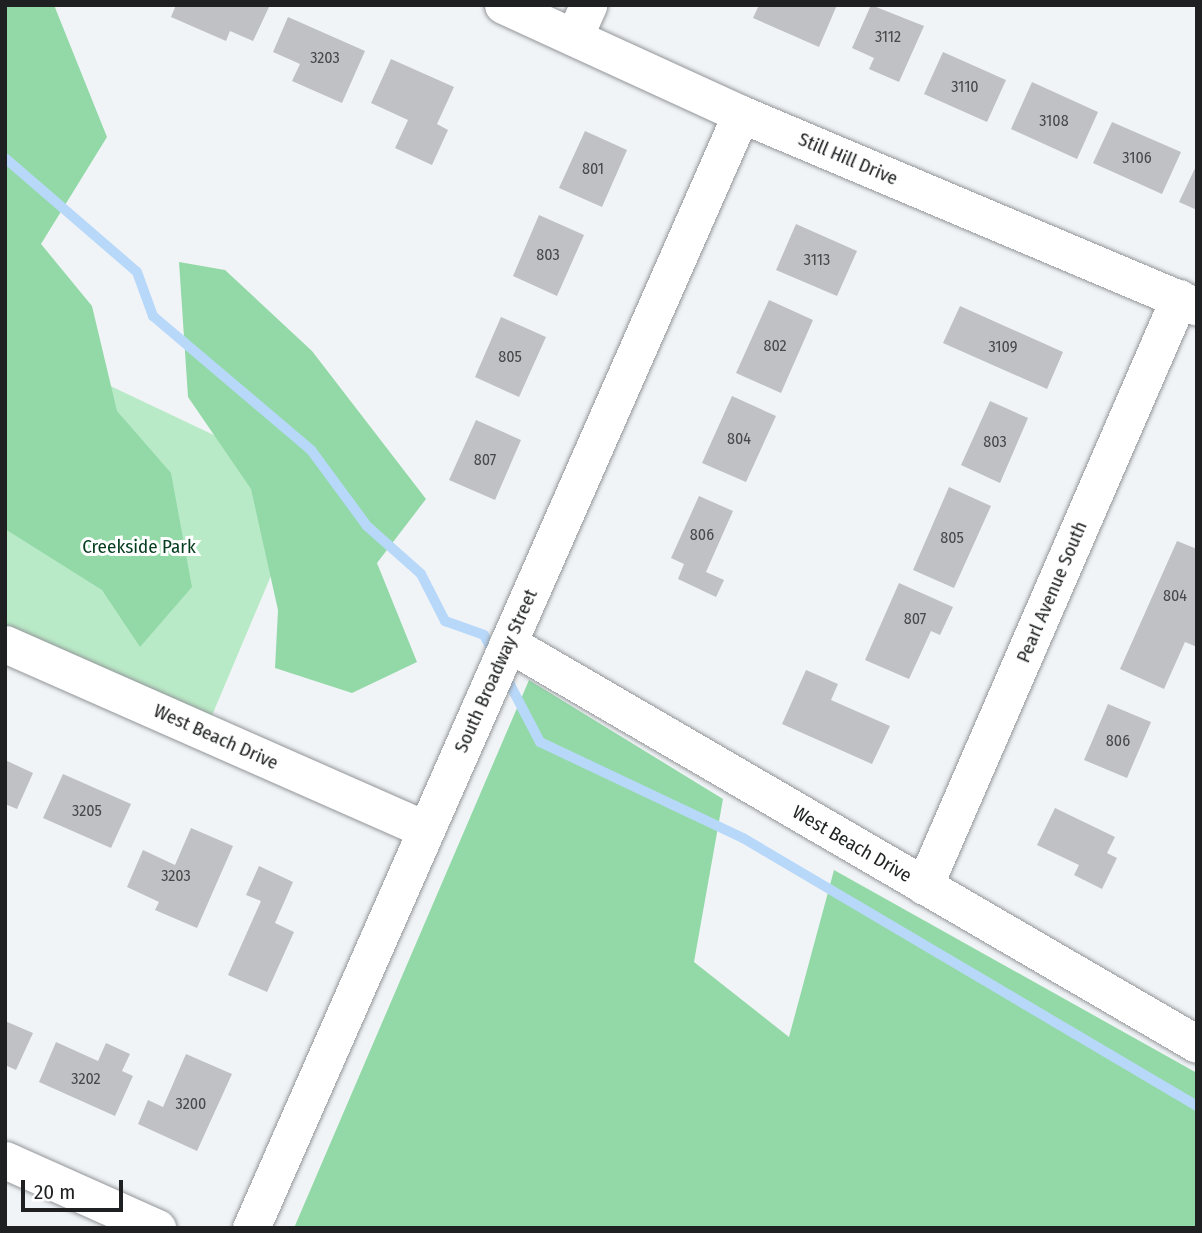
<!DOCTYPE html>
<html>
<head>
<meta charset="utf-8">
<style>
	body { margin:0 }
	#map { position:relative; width:1202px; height:1233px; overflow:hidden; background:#f1f4f7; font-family:"Fira Sans Condensed",sans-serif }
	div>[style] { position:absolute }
	.green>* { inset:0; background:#b9eac7 }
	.forest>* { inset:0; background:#93d9a8 }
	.stream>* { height:10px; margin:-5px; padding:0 5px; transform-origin:5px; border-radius:5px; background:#b8d8fa }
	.building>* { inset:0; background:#bfc1c4 }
	.roads { filter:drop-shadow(0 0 2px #929598) drop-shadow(0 0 2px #929598) }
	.minor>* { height:37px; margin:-18.5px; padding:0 18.5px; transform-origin:18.5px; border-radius:18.5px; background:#fff }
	span { translate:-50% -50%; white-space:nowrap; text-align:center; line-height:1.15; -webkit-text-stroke:6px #fff; paint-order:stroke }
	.number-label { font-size:16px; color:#47484a }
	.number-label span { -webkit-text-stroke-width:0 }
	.street-label { font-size:19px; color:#1f2021 }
	.park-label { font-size:19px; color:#053d1f }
	.frame { position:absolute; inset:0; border:7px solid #1f2021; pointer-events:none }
	.scale { position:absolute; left:21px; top:1180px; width:102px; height:32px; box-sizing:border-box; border:4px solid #1f2021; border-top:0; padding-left:9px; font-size:21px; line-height:24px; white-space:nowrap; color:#1f2021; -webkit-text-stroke:5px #fff; paint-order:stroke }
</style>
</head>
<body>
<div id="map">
	<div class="green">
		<div style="clip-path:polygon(5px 336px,311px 481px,205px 732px,5px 644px)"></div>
	</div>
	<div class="forest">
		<div style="clip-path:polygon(5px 5px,54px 5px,107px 137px,41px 244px,92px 306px,117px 411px,171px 473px,192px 587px,140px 647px,102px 590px,5px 529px)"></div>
		<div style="clip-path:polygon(179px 262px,225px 270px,312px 351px,426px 499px,377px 563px,417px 662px,352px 693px,275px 668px,278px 610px,251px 489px,188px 397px)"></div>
		<div style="clip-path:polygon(529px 680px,723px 799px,694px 962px,789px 1037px,834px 870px,1197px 1073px,1197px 1228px,294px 1228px)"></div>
	</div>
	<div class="stream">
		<div style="left:5px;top:158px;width:174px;rotate:40.8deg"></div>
		<div style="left:137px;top:272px;width:47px;rotate:70deg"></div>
		<div style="left:153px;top:316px;width:207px;rotate:40.3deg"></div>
		<div style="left:311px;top:450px;width:94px;rotate:53.6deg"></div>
		<div style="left:367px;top:526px;width:72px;rotate:41.6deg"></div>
		<div style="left:421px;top:574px;width:53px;rotate:62.9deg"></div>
		<div style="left:445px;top:621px;width:41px;rotate:19.7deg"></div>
		<div style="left:484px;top:635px;width:21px;rotate:62deg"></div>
		<div style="left:505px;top:675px;width:76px;rotate:62.4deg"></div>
		<div style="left:540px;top:742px;width:225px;rotate:25.3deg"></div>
		<div style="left:743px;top:838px;width:527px;rotate:30.55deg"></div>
	</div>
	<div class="building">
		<div style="clip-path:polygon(176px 5px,266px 5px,269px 7px,253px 41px,230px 31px,226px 41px,171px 17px)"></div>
		<div style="clip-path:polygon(759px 5px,837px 5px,819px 47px,753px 18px)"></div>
		<div style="clip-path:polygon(871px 5px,924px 26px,899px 82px,869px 69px,874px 58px,852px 48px)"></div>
		<div style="clip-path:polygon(288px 17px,365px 51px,342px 103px,292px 81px,300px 64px,273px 52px)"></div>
		<div style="clip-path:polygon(943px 52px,1006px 80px,987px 122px,924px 94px)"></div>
		<div style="clip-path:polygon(391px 59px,454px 87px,437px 124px,448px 130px,432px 165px,395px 148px,408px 120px,371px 103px)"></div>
		<div style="clip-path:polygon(1032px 82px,1098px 112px,1077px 159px,1011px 129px)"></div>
		<div style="clip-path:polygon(1112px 122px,1181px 152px,1162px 194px,1093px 163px)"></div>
		<div style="clip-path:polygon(585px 131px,627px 150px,602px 207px,559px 188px)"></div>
		<div style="clip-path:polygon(1197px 164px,1197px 210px,1179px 202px)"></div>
		<div style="clip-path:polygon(539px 215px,584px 235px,557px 296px,513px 276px)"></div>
		<div style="clip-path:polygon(796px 224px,857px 251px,837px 296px,776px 270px)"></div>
		<div style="clip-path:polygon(769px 300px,813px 320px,781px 393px,736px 373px)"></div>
		<div style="clip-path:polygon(960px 306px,1063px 352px,1047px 389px,943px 343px)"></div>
		<div style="clip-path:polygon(501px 317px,546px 337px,519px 397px,475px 377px)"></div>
		<div style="clip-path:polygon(732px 396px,776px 416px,746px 482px,702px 463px)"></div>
		<div style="clip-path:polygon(990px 401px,1028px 418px,1000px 483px,961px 465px)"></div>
		<div style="clip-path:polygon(476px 420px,521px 440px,495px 500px,449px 480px)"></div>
		<div style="clip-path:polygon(949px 487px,991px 506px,954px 588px,913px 570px)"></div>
		<div style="clip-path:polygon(699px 496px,733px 511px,706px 572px,724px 580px,716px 597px,678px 579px,684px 564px,671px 558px)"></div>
		<div style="clip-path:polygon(1177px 541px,1197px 549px,1197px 647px,1185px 642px,1164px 689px,1120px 669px)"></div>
		<div style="clip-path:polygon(899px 583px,953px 607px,940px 635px,931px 631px,909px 679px,865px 660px)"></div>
		<div style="clip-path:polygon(806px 670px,838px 684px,831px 700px,890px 726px,872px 764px,782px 724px)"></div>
		<div style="clip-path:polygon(1108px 704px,1151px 722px,1127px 778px,1084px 760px)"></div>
		<div style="clip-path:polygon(5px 760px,33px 773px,17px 809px,5px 804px)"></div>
		<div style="clip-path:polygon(63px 774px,131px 804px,111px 848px,43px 818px)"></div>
		<div style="clip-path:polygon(1055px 808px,1115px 837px,1107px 853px,1117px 858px,1102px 889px,1074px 875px,1079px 865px,1037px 845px)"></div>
		<div style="clip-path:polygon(191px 828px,233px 846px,197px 928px,155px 910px,159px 902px,127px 887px,143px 850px,175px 865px)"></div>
		<div style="clip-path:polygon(259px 866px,293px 882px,275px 923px,294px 932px,267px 992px,228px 975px,261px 901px,246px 895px)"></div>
		<div style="clip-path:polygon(5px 1021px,33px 1033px,16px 1070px,5px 1065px)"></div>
		<div style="clip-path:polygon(56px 1042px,98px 1061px,106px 1043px,130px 1054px,122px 1071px,133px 1076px,115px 1116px,39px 1082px)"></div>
		<div style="clip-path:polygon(186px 1054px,232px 1074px,197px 1151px,138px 1124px,148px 1100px,163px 1107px)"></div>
	</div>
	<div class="roads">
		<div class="minor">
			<div style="left:503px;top:5px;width:262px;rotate:24.6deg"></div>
			<div style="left:741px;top:114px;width:495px;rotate:22.9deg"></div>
			<div style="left:574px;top:37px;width:35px;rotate:-66deg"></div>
			<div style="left:508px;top:643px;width:797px;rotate:30.2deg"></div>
			<div style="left:5px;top:644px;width:460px;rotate:23.8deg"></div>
			<div style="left:924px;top:886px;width:641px;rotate:-66.55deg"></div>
			<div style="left:5px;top:1160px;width:167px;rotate:24.1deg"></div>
			<div style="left:251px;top:1228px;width:1217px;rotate:-66.26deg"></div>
		</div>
	</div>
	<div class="number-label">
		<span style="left:888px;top:37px">3112</span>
		<span style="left:325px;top:58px">3203</span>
		<span style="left:965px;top:87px">3110</span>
		<span style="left:1054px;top:121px">3108</span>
		<span style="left:1137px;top:158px">3106</span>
		<span style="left:593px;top:169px">801</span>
		<span style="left:548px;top:255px">803</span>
		<span style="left:817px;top:260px">3113</span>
		<span style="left:775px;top:346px">802</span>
		<span style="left:1003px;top:347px">3109</span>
		<span style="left:510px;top:357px">805</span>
		<span style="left:739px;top:439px">804</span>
		<span style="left:995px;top:442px">803</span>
		<span style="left:485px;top:460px">807</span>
		<span style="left:702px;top:535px">806</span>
		<span style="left:952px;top:538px">805</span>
		<span style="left:1175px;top:596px">804</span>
		<span style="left:915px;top:619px">807</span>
		<span style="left:1118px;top:741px">806</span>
		<span style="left:87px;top:811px">3205</span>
		<span style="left:176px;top:876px">3203</span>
		<span style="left:86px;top:1079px">3202</span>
		<span style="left:191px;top:1104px">3200</span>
	</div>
	<div class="street-label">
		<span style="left:848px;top:159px;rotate:23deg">Still Hill Drive</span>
		<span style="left:1052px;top:592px;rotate:-67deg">Pearl Avenue South</span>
		<span style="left:496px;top:671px;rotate:-66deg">South Broadway Street</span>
		<span style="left:216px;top:737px;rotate:24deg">West Beach Drive</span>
		<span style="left:852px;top:844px;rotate:30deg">West Beach Drive</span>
	</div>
	<div class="park-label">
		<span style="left:139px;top:547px">Creekside Park</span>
	</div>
	<div class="frame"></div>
	<div class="scale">20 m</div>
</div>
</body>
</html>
